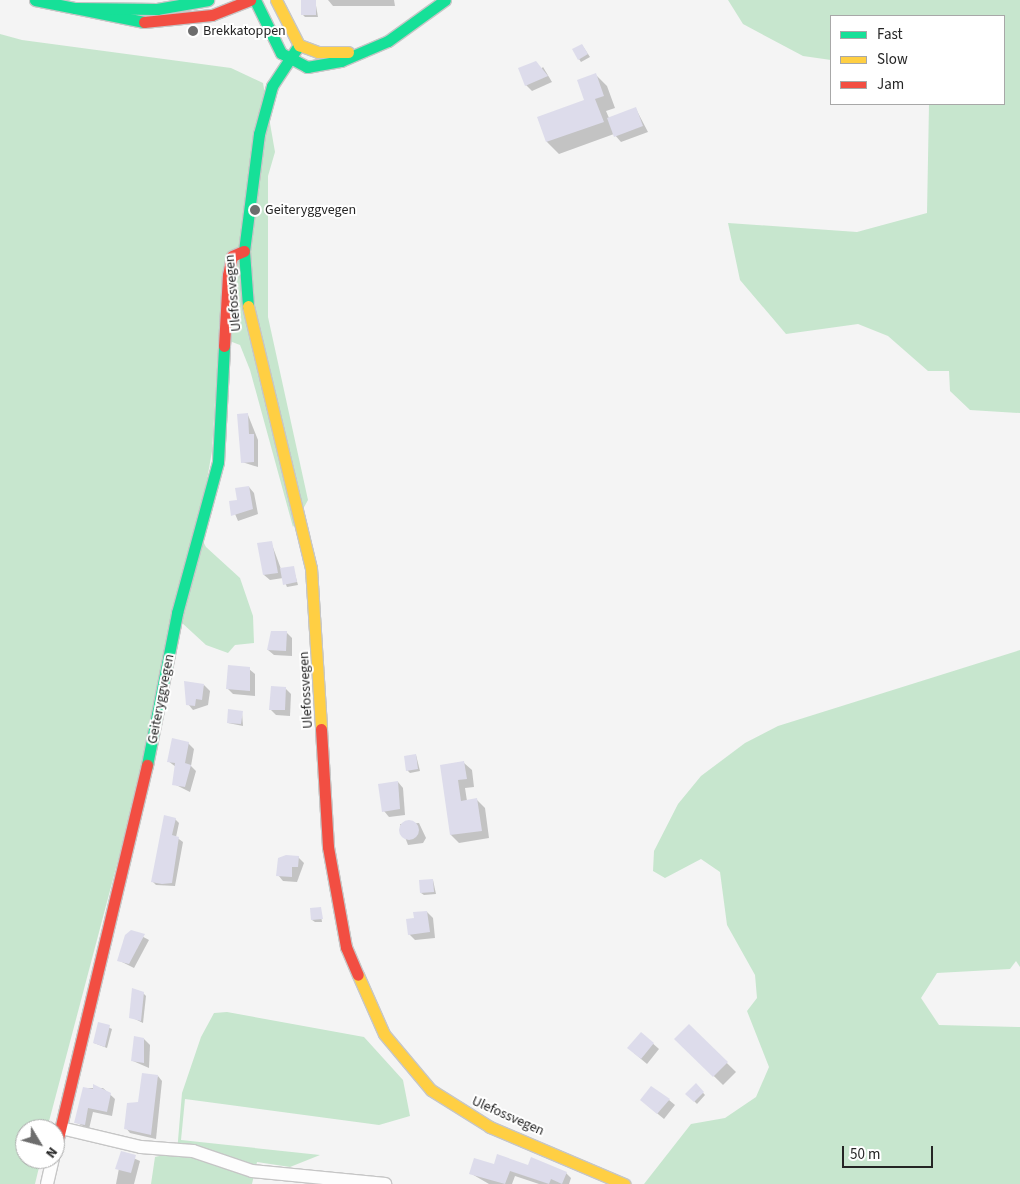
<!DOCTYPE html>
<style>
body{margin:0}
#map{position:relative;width:1020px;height:1184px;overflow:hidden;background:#f4f4f4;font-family:"Source Sans 3",sans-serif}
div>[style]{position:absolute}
.green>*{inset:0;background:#c7e6ce}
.shadow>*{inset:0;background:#0003}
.building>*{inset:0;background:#dddceb}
.round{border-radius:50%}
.roads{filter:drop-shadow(1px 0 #c6c6c6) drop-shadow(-1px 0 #c6c6c6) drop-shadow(0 1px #c6c6c6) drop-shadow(0 -1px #c6c6c6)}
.street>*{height:12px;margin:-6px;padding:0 6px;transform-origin:6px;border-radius:6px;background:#fdfdfd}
.fast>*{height:11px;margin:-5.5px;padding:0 5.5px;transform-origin:5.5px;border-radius:5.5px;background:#16e098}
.slow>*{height:11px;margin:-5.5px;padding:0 5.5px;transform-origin:5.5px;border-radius:5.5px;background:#ffcf43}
.jam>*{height:11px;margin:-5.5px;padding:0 5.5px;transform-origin:5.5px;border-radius:5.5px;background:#f24e42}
.dots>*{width:14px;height:14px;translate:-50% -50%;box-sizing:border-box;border:2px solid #fff;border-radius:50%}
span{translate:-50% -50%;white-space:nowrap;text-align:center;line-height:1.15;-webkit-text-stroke:4px #fff;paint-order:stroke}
.poi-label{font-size:14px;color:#252525}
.left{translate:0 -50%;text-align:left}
.street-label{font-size:14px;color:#252525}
.legend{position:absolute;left:830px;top:15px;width:175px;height:90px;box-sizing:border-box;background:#fff;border:1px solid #a8a8a8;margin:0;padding:6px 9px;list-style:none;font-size:15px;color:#252525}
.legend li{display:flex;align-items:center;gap:10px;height:25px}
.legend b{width:25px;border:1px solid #a8a8a8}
.north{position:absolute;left:15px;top:1119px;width:50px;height:50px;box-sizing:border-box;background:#fff;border:1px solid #a8a8a8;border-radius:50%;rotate:127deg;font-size:14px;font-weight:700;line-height:20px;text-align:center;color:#252525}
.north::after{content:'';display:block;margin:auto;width:18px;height:22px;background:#6d6d6d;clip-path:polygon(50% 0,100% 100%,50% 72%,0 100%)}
.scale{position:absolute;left:842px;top:1146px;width:91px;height:22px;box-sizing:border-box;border:2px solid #252525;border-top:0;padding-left:6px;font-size:15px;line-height:18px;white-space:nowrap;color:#252525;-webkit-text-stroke:4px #fff;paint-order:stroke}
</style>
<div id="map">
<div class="green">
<div style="clip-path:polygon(728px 0,1020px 0,1020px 413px,970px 410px,950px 391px,949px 371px,928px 371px,888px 336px,858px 324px,786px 334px,740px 280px,728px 223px,857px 232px,927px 213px,929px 104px,1004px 104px,1004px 16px,831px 16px,831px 60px,803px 56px,743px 24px)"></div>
<div style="clip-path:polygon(0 34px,22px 40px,231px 68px,263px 83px,275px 152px,268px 176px,268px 317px,308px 500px,293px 527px,250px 370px,240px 345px,219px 337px,212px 451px,198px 532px,206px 547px,240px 578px,253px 616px,254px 643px,235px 645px,228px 653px,206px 645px,181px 622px,47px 1129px,25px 1129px,25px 1159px,41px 1159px,35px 1184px,0 1184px)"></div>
<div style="clip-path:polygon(1020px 650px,1020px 967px,1016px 961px,1010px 969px,937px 973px,921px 998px,939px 1025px,1020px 1027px,1020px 1184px,644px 1184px,691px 1124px,725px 1118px,756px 1097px,769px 1067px,747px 1011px,757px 998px,755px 975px,727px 925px,720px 872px,701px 859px,665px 878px,653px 871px,654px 851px,678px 804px,701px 776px,745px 743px,778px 726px)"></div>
<div style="clip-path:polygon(227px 1012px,364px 1037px,403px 1080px,410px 1116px,379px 1125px,185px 1099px,181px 1140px,320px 1155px,290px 1167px,257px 1162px,252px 1184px,151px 1184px,155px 1157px,177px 1152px,182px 1093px,201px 1037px,214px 1013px)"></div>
</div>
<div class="shadow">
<div style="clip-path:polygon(315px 0,318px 17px,305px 17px,302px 14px)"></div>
<div style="clip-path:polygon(394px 0,395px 6px,333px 6px,328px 0)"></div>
<div style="clip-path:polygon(582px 45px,590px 57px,581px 62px,579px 59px)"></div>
<div style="clip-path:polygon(543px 67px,552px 82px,532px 91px,526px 85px)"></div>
<div style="clip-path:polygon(595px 74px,607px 86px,615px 108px,606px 111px,609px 118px,636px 109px,648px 132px,621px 142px,614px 134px,559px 154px,547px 142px,538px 118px,586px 101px)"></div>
<div style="clip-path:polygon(248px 415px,258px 440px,258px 467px,242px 462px)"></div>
<div style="clip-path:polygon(249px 487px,254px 493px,258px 514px,238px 521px,230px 502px,238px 501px)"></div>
<div style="clip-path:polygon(271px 542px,281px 569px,293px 567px,298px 585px,287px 587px,283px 578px,270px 580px,264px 575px)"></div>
<div style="clip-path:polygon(286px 632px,292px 638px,292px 656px,274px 655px,268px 650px)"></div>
<div style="clip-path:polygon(249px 669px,255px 674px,255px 696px,233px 694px,227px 688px)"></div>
<div style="clip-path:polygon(204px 685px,210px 691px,208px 705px,193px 710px,188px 704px)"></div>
<div style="clip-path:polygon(285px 688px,291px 694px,290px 716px,276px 715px,270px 709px)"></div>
<div style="clip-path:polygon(242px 712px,243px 726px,228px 723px)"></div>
<div style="clip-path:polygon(188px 743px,194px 749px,191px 766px,196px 771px,190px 792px,174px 784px,176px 767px,168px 761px)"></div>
<div style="clip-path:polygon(416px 755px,420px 771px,410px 773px,407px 770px)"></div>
<div style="clip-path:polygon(464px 763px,472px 770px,474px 787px,465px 788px,467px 801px,477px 800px,485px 808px,489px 838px,459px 843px,451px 835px,441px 766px)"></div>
<div style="clip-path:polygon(398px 782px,403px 788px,405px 815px,389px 817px,384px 811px)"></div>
<div style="clip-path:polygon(175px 819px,179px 823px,176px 837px,183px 842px,175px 886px,156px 885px,152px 881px)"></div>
<div style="clip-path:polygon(419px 823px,426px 838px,423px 843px,408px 845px,400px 824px)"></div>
<div style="clip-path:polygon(298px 857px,304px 863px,297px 882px,283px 881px,278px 875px)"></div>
<div style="clip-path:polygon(433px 880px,436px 894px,424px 895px,421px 893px)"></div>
<div style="clip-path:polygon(320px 909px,322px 922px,315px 922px,312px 920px)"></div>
<div style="clip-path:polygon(427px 912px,433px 918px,435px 938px,415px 940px,409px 934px,415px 919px)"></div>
<div style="clip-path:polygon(132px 931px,149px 940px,134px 968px,118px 960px)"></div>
<div style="clip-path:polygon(143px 993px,146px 996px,143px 1023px,131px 1017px)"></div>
<div style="clip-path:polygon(99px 1023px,112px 1029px,107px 1048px,94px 1043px)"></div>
<div style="clip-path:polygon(689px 1026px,736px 1072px,723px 1085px,676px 1039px)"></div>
<div style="clip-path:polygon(641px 1033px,659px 1049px,647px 1064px,634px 1053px)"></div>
<div style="clip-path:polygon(144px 1039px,150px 1045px,149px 1068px,133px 1061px)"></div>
<div style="clip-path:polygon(158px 1076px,162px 1081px,156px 1139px,130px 1133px,126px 1128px)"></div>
<div style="clip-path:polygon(696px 1085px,705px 1095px,697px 1104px,687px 1094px)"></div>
<div style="clip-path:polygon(84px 1088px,103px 1088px,115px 1099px,112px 1116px,93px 1112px,89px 1129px,75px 1122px)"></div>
<div style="clip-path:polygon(669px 1100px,675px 1105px,664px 1119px,647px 1105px)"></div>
<div style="clip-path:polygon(122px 1153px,140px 1161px,134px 1184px,116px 1184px)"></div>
<div style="clip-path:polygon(494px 1166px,529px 1166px,566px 1173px,571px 1178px,569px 1184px,539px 1184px,515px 1176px,512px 1184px,489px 1184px,470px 1173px)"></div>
</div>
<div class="building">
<div style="clip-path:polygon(301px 0,316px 0,316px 15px,301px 15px)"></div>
<div style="clip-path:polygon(582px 44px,588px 54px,578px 60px,572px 49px)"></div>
<div style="clip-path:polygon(536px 61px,548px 76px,525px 86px,518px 68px)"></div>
<div style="clip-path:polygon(596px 73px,604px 96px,595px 99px,604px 122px,546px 142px,537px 117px,584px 100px,577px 80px)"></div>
<div style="clip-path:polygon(636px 107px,643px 126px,614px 137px,607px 118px)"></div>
<div style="clip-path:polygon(248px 413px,249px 434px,254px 434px,254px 462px,241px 463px,237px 414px)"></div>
<div style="clip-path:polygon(249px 486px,253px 509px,231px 516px,229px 501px,237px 500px,235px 488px)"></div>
<div style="clip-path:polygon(272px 541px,278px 573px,263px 575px,257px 543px)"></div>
<div style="clip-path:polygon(294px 566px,297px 582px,283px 585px,280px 568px)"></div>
<div style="clip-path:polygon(271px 631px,287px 631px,286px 651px,267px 650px)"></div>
<div style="clip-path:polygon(228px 665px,250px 667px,250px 691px,226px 689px)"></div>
<div style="clip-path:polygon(184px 681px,204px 684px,202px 700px,196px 699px,195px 706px,186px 705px)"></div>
<div style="clip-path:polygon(271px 686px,286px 687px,285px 710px,269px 710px)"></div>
<div style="clip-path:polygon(228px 709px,243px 711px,241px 724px,227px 723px)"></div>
<div style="clip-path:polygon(172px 738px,189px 742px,185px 763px,191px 765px,185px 787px,172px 785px,175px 763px,167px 762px)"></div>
<div style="clip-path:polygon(416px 754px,418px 769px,406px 771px,404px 756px)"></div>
<div style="clip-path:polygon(464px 761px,467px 779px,458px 780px,461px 801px,477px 798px,482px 831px,450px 835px,440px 765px)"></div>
<div style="clip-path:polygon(398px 781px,400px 809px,382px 812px,378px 784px)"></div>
<div style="clip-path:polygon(164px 815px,176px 818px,172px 835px,179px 837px,172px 883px,162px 884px,151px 882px)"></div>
<div class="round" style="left:399px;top:820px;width:20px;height:20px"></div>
<div style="clip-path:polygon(286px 855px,299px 856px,298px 867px,292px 867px,292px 877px,276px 876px,278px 858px)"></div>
<div style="clip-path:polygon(433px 879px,434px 892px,420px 893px,419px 880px)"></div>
<div style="clip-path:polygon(321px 907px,323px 919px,311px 920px,310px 908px)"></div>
<div style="clip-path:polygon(427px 911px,430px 932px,408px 935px,406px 919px,414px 918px,413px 912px)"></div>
<div style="clip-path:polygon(131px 930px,145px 934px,129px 964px,117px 961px,125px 935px)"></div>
<div style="clip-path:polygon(132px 988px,144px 992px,141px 1021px,129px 1018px)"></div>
<div style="clip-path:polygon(98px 1022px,110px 1025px,105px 1047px,93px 1043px)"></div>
<div style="clip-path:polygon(689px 1024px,728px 1062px,713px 1077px,674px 1039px)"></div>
<div style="clip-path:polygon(641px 1032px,654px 1043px,641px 1059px,627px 1048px)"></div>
<div style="clip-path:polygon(134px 1036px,144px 1038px,144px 1063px,131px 1061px)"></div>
<div style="clip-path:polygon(142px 1073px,158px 1075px,151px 1135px,124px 1129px,127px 1103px,138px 1102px)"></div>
<div style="clip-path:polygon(696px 1083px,704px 1092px,694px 1102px,685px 1094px)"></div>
<div style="clip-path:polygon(93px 1084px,111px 1093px,107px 1112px,88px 1108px,85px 1125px,74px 1123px,83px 1087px,93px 1089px)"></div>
<div style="clip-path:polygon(651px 1086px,670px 1099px,657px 1114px,640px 1100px)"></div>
<div style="clip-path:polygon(121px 1151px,136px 1155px,131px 1173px,115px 1169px)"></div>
<div style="clip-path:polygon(497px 1154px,528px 1165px,531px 1157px,567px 1172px,562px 1184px,551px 1179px,549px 1184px,510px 1171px,505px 1184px,469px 1174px,474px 1158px,494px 1164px)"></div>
</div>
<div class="roads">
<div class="street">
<div style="left:61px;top:1128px;width:82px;rotate:13.4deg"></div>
<div style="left:141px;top:1147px;width:52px;rotate:4.4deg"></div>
<div style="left:193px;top:1151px;width:62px;rotate:18.7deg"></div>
<div style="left:252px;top:1171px;width:134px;rotate:5.6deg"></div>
<div style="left:47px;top:1184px;width:26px;rotate:-77deg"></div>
</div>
<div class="fast">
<div style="left:35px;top:0;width:41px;rotate:11.3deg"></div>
<div style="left:255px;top:0;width:59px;rotate:63.9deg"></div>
<div style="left:281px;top:53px;width:30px;rotate:28deg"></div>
<div style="left:307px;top:67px;width:35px;rotate:-10deg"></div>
<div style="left:341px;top:61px;width:51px;rotate:-23.1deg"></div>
<div style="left:388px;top:41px;width:70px;rotate:-35.7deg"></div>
<div style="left:144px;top:22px;width:70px;rotate:-168.5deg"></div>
<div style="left:75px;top:8px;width:82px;rotate:0.7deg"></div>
<div style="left:157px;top:9px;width:52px;rotate:-10deg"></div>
<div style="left:248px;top:306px;width:55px;rotate:-94.2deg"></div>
<div style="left:244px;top:251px;width:118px;rotate:-82.7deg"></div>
<div style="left:259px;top:134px;width:50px;rotate:-74.8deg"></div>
<div style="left:272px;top:86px;width:49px;rotate:-56.6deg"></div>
<div style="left:147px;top:765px;width:155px;rotate:-78.8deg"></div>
<div style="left:177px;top:613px;width:156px;rotate:-74.8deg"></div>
<div style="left:218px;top:462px;width:116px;rotate:-87deg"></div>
</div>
<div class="slow">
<div style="left:276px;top:0;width:51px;rotate:62.9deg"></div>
<div style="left:299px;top:45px;width:20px;rotate:20deg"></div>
<div style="left:318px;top:52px;width:30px"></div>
<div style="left:248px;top:306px;width:269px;rotate:76.5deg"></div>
<div style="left:311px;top:568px;width:161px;rotate:86.4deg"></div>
<div style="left:358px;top:975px;width:64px;rotate:66.2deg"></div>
<div style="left:384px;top:1034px;width:73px;rotate:50deg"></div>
<div style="left:431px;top:1090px;width:70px;rotate:32.1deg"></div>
<div style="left:490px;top:1127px;width:146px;rotate:23deg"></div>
</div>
<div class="jam">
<div style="left:144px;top:22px;width:68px;rotate:-5.9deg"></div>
<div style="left:212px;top:15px;width:41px;rotate:-21.5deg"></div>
<div style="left:224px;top:346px;width:71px;rotate:-86.8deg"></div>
<div style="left:228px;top:275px;width:19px;rotate:-78deg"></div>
<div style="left:232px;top:256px;width:13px;rotate:-23deg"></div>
<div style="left:321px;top:729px;width:118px;rotate:86.6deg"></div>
<div style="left:328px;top:847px;width:102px;rotate:79.8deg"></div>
<div style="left:346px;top:947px;width:30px;rotate:67deg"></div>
<div style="left:55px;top:1151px;width:397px;rotate:-76.6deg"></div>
</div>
</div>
<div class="dots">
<div style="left:193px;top:31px;background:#6d6d6d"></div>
<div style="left:255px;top:210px;background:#6d6d6d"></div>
</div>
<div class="poi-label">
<span class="left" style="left:203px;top:31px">Brekkatoppen</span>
<span class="left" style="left:265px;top:210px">Geiteryggvegen</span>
</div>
<div class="street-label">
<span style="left:233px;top:293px;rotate:-95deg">Ulefossvegen</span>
<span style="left:306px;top:690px;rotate:-93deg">Ulefossvegen</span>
<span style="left:161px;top:699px;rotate:-79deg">Geiteryggvegen</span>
<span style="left:508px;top:1116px;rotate:24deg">Ulefossvegen</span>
</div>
<ul class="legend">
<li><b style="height:6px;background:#16e098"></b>Fast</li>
<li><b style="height:6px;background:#ffcf43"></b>Slow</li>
<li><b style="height:6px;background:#f24e42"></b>Jam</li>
</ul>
<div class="north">N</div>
<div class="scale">50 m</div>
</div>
